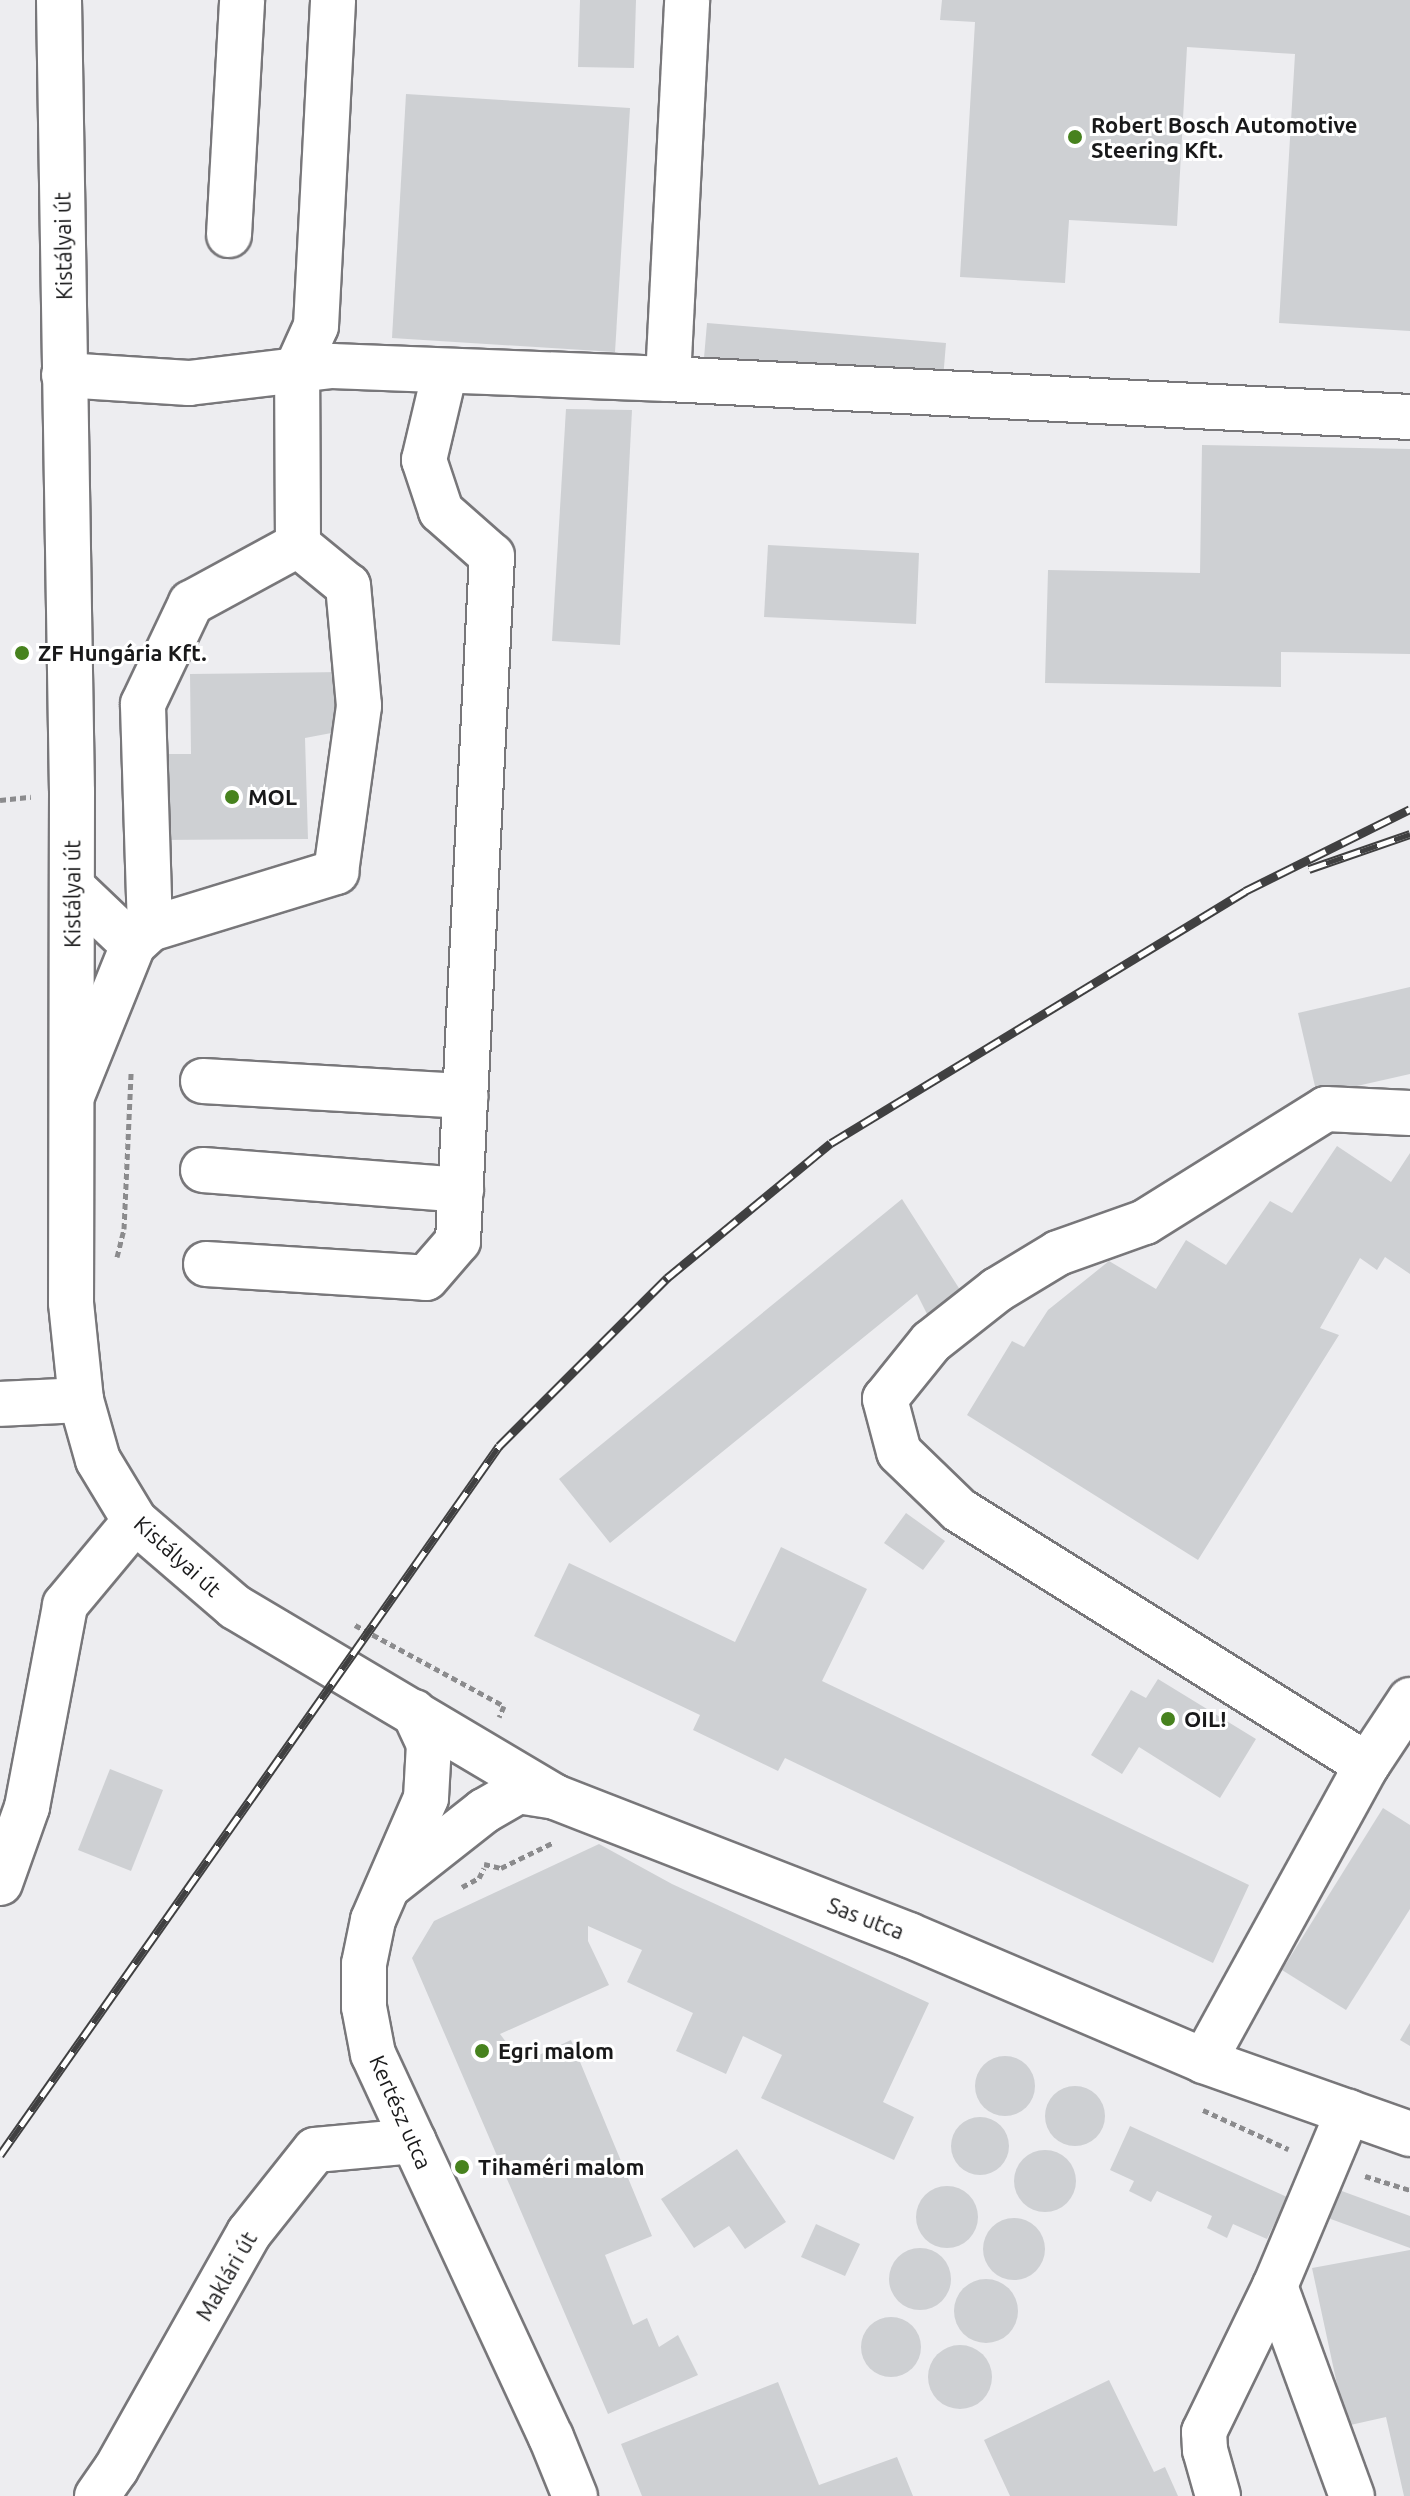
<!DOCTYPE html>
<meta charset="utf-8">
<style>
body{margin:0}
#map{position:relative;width:1410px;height:2496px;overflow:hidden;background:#ededf0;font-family:Ubuntu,sans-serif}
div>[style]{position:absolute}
.building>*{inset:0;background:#ced0d3}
.round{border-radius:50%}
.path>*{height:5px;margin-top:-2.5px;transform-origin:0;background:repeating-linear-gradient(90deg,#8b8b8d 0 6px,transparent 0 10px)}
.roads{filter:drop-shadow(2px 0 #78777a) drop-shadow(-2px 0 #78777a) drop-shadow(0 2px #78777a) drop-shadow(0 -2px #78777a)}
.minor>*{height:44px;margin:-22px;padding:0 22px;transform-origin:22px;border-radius:22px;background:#fff}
.major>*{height:44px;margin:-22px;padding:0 22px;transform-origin:22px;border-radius:22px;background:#fff}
.rail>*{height:9px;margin-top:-4.5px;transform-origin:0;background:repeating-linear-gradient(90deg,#fff 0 18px,#404041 0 36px);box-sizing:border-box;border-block:2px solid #404041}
.dots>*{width:22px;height:22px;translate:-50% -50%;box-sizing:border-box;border:4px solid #fff;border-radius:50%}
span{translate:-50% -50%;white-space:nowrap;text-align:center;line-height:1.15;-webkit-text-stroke:6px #fff;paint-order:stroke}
.poi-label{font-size:22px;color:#19191a;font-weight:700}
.left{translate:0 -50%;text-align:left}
.street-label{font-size:22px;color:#19191a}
</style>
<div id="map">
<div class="building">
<div style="clip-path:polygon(580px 0,636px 0,634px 68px,578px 67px)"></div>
<div style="clip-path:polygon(942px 0,1410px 0,1410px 331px,1279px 323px,1295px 54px,1187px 47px,1177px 226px,1069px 220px,1065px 283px,960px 277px,975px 22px,940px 20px)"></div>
<div style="clip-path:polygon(406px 94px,630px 108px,615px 352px,392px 338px)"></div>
<div style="clip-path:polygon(707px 323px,946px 343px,943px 379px,704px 358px)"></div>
<div style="clip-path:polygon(566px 409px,632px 410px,620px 645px,552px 641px)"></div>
<div style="clip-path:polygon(1202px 445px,1410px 449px,1410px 654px,1281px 652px,1281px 687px,1045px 683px,1048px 570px,1200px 573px)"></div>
<div style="clip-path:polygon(768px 545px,919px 553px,916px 624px,764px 617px)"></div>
<div style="clip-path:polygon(341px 672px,342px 731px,305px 738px,308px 839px,158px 840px,157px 754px,191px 754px,190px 674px)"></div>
<div style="clip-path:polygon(1410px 987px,1410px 1074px,1317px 1095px,1298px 1013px)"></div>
<div style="clip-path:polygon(1337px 1146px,1391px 1182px,1410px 1153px,1410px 1274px,1385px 1257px,1377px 1270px,1360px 1258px,1320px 1328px,1339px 1335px,1198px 1560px,967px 1415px,1012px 1341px,1024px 1347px,1048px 1310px,1109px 1261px,1156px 1289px,1186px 1240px,1226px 1265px,1270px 1201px,1292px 1213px)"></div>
<div style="clip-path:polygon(902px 1199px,964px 1296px,929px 1318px,917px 1294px,610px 1543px,559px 1479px)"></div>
<div style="clip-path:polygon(906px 1513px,945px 1541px,923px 1570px,884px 1543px)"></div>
<div style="clip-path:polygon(781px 1547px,867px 1589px,822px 1681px,1249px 1885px,1213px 1963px,785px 1758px,778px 1771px,693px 1730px,700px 1715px,534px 1636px,569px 1563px,735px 1642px)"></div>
<div style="clip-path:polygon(1158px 1679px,1256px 1739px,1220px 1798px,1139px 1747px,1122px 1774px,1091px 1755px,1131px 1690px,1146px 1698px)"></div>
<div style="clip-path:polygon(110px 1769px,163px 1790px,131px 1871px,78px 1850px)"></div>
<div style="clip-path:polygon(1383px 1808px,1410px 1825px,1410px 1909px,1346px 2010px,1282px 1970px)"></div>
<div style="clip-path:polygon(599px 1844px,672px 1884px,929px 2003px,883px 2102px,914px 2117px,894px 2160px,761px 2098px,782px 2055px,743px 2036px,726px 2074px,676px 2051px,693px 2013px,627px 1982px,642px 1950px,588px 1926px,588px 1941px,609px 1985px,500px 2034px,522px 2063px,571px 2040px,652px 2236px,605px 2255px,633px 2325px,647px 2318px,659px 2347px,678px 2335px,698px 2375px,608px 2414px,412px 1958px,434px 1921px)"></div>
<div style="clip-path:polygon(1410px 2023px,1410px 2046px,1400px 2040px)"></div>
<div class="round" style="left:975px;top:2056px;width:60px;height:60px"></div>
<div class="round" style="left:1045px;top:2086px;width:60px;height:60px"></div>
<div class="round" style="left:951px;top:2117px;width:58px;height:58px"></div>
<div style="clip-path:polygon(1130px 2126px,1287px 2197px,1267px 2239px,1233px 2224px,1227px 2238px,1207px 2228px,1212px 2216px,1157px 2191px,1151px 2202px,1129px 2191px,1134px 2181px,1110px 2170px)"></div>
<div style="clip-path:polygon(737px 2149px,786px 2222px,745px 2249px,729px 2226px,694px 2248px,661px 2199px)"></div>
<div class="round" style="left:1014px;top:2150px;width:62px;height:62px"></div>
<div class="round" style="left:916px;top:2186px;width:62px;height:62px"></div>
<div style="clip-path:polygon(1339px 2190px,1410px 2216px,1410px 2248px,1328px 2218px)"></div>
<div class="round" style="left:983px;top:2218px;width:62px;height:62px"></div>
<div style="clip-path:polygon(816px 2224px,860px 2244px,845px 2276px,801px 2257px)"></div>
<div class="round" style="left:889px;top:2248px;width:62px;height:62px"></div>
<div style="clip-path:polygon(1410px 2250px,1410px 2496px,1404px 2496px,1386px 2417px,1346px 2426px,1312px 2268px)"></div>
<div class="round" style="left:954px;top:2279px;width:64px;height:64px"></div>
<div class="round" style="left:861px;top:2317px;width:60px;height:60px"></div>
<div class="round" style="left:928px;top:2345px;width:64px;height:64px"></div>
<div style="clip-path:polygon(1109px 2380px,1154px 2472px,1165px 2467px,1178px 2496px,1010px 2496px,984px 2440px)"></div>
<div style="clip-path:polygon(778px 2382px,819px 2485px,897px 2457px,913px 2496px,642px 2496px,621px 2444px)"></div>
</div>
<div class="path">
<div style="left:0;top:800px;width:31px;rotate:-6deg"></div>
<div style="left:117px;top:1257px;width:29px;rotate:-76deg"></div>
<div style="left:124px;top:1229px;width:157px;rotate:-87.4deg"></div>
<div style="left:355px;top:1625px;width:170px;rotate:28.5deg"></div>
<div style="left:504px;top:1706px;width:12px;rotate:114deg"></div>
<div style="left:484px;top:1864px;width:17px;rotate:13deg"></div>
<div style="left:501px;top:1868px;width:57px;rotate:-26.1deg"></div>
<div style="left:462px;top:1887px;width:19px;rotate:-28deg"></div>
<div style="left:479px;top:1878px;width:11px;rotate:-63deg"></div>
<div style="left:1203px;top:2110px;width:94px;rotate:24.6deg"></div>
<div style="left:1365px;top:2176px;width:47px;rotate:17.3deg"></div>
</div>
<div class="roads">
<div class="minor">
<div style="left:229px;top:235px;width:235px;rotate:-86.8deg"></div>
<div style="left:64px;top:375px;width:125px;rotate:3.7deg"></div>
<div style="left:189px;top:383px;width:144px;rotate:-6.8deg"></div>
<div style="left:332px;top:366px;width:336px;rotate:2.2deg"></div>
<div style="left:668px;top:379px;width:379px;rotate:-87.1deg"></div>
<div style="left:668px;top:379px;width:743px;rotate:2.93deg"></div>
<div style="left:72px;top:887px;width:84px;rotate:43.6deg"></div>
<div style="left:150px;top:929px;width:225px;rotate:-91.8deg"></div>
<div style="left:143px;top:704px;width:112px;rotate:-64.6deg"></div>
<div style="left:191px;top:603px;width:122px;rotate:-28.5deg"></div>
<div style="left:298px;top:545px;width:177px;rotate:-90.3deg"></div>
<div style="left:297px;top:368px;width:46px;rotate:-65.7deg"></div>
<div style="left:316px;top:326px;width:326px;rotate:-87deg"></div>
<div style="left:203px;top:1081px;width:263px;rotate:3.3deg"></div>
<div style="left:72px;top:1096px;width:163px;rotate:-68deg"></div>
<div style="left:133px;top:945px;width:23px;rotate:-43deg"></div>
<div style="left:150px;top:929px;width:195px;rotate:-17deg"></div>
<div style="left:336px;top:872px;width:168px;rotate:-82.1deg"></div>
<div style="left:359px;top:706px;width:121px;rotate:-95.2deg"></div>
<div style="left:348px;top:586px;width:65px;rotate:-140.6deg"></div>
<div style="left:203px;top:1170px;width:259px;rotate:4.4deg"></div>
<div style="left:206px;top:1264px;width:220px;rotate:3.6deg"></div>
<div style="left:426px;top:1278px;width:49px;rotate:-49.1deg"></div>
<div style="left:458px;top:1241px;width:686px;rotate:-87.16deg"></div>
<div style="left:492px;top:556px;width:68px;rotate:-138.6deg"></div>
<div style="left:441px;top:511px;width:54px;rotate:-108.4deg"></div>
<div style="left:424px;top:460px;width:91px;rotate:-76.7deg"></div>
<div style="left:0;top:1404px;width:81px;rotate:-2.8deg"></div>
<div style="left:1367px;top:1765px;width:481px;rotate:-148deg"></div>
<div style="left:959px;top:1510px;width:83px;rotate:-136deg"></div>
<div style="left:899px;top:1452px;width:55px;rotate:-104.8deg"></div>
<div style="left:885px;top:1399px;width:73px;rotate:-51.1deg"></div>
<div style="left:931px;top:1342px;width:84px;rotate:-38.2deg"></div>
<div style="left:997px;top:1290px;width:71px;rotate:-31.2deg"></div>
<div style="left:1058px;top:1253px;width:92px;rotate:-19.6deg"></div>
<div style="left:1145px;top:1222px;width:213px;rotate:-32deg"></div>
<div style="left:1326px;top:1109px;width:84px;rotate:2.7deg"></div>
<div style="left:0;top:1883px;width:81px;rotate:-70.4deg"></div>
<div style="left:27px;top:1807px;width:206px;rotate:-79.3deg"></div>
<div style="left:65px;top:1605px;width:109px;rotate:-50.2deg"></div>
<div style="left:1204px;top:2061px;width:338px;rotate:-61.2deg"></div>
<div style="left:1367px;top:1765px;width:78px;rotate:-56.5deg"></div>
<div style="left:1275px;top:2286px;width:224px;rotate:69.9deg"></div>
<div style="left:97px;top:2496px;width:33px;rotate:-55deg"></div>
<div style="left:116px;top:2469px;width:271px;rotate:-60.6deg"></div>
<div style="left:249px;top:2233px;width:106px;rotate:-51.5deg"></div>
<div style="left:315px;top:2150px;width:99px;rotate:-5.2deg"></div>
<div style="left:1218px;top:2496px;width:48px;rotate:-105.8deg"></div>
<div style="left:1205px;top:2450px;width:18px;rotate:-93deg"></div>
<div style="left:1204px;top:2432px;width:162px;rotate:-64.1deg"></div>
<div style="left:1275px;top:2286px;width:189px;rotate:-67.2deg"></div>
</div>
<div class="major">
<div style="left:59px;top:0;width:792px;rotate:89.06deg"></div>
<div style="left:72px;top:792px;width:511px;rotate:90.11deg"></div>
<div style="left:71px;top:1303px;width:98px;rotate:84.1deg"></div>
<div style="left:81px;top:1400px;width:62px;rotate:74.2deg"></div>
<div style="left:98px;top:1460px;width:71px;rotate:58.8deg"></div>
<div style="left:135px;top:1521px;width:132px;rotate:40.7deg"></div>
<div style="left:235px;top:1607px;width:372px;rotate:30.7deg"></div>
<div style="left:555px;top:1797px;width:380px;rotate:21.3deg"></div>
<div style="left:909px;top:1935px;width:321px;rotate:23.1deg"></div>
<div style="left:1204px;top:2061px;width:219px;rotate:19.5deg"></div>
<div style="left:414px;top:1712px;width:35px;rotate:65deg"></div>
<div style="left:429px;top:1744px;width:54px;rotate:93.2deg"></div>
<div style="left:426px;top:1798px;width:133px;rotate:113.5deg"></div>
<div style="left:373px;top:1920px;width:45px;rotate:101.6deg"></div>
<div style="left:364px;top:1964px;width:43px;rotate:90deg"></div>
<div style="left:364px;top:2007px;width:48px;rotate:79.2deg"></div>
<div style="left:373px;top:2054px;width:422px;rotate:65.1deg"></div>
<div style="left:551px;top:2437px;width:64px;rotate:67.9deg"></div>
<div style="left:390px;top:1885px;width:120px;rotate:-38.2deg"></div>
<div style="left:484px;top:1811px;width:39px;rotate:-30deg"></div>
<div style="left:518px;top:1791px;width:37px;rotate:9deg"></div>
</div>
</div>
<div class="rail">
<div style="left:1309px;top:869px;width:107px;rotate:-19.1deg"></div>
<div style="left:0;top:2155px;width:867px;rotate:-54.86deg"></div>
<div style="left:499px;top:1446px;width:238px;rotate:-45deg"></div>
<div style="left:667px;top:1278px;width:212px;rotate:-39.5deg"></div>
<div style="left:831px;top:1143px;width:485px;rotate:-31.3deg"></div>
<div style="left:1245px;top:891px;width:184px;rotate:-26.4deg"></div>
</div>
<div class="dots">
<div style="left:1075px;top:137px;background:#47821e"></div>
<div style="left:22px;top:653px;background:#47821e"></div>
<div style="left:232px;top:797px;background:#47821e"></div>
<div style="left:1168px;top:1719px;background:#47821e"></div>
<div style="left:482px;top:2051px;background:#47821e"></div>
<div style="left:462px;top:2167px;background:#47821e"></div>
</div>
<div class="poi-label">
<span class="left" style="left:1091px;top:137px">Robert Bosch Automotive<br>Steering Kft.</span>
<span class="left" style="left:38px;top:653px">ZF Hungária Kft.</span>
<span class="left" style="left:248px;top:797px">MOL</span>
<span class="left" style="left:1184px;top:1719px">OIL!</span>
<span class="left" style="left:498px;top:2051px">Egri malom</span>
<span class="left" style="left:478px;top:2167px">Tihaméri malom</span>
</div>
<div class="street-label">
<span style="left:63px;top:246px;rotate:-91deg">Kistályai út</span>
<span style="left:72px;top:894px;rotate:-90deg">Kistályai út</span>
<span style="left:178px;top:1556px;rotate:42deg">Kistályai út</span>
<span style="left:866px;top:1918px;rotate:21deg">Sas utca</span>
<span style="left:401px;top:2112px;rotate:66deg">Kertész utca</span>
<span style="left:226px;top:2276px;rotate:-60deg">Maklári út</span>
</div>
</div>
